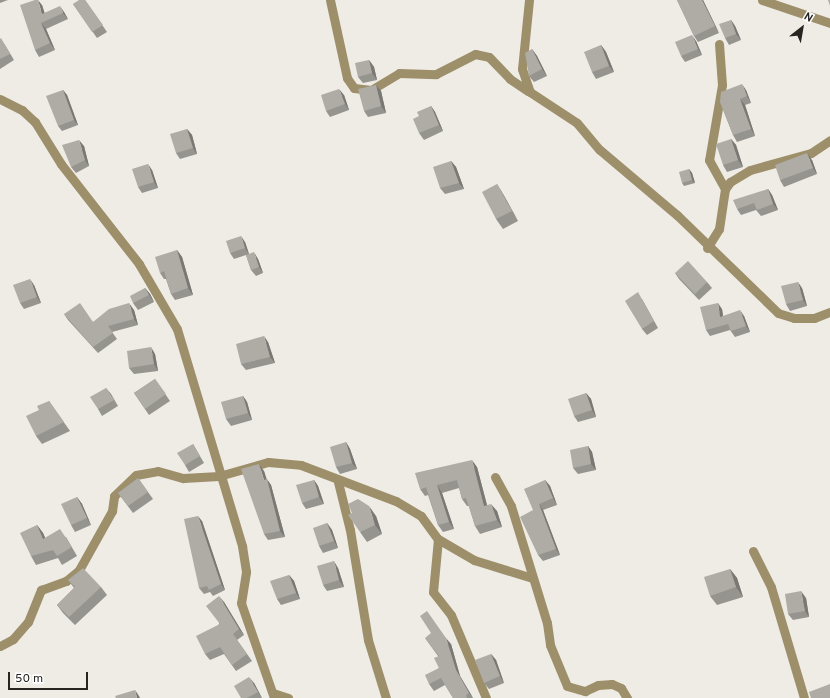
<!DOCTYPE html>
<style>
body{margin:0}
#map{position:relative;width:830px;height:698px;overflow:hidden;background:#efebe5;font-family:Overpass,sans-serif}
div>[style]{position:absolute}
.street>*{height:9px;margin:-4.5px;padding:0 4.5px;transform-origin:4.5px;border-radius:4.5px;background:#9c8f6a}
.wall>*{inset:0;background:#96948f}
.shaded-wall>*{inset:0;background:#7a7874}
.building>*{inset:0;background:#afaca6}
span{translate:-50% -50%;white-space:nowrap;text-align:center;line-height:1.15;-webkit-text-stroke:3px #fff;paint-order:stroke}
.north{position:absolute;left:782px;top:8px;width:40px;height:40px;-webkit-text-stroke:3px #fff;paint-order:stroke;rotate:31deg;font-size:11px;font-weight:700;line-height:16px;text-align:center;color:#262522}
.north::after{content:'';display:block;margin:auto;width:14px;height:18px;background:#262522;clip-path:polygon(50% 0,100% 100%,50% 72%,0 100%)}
.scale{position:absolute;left:8px;top:672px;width:80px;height:18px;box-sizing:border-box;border:2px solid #262522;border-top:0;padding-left:5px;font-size:12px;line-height:14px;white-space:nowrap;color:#262522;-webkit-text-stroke:3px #fff;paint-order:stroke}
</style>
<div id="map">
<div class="street">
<div style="left:330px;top:0;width:80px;rotate:77.7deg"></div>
<div style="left:347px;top:78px;width:12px;rotate:55deg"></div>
<div style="left:354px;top:88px;width:17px;rotate:7deg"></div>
<div style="left:371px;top:90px;width:33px;rotate:-31deg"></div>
<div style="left:399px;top:73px;width:37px;rotate:2deg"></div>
<div style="left:436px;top:74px;width:44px;rotate:-27.1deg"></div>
<div style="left:475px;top:54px;width:14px;rotate:12deg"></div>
<div style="left:489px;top:57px;width:30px;rotate:46deg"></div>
<div style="left:510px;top:79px;width:22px;rotate:34deg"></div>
<div style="left:529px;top:0;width:69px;rotate:95.8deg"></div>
<div style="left:522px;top:69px;width:24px;rotate:71deg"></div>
<div style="left:530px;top:92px;width:56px;rotate:33.4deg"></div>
<div style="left:577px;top:123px;width:35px;rotate:50deg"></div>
<div style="left:600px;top:150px;width:101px;rotate:40.2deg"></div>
<div style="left:677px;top:215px;width:141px;rotate:44.1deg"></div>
<div style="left:778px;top:313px;width:17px;rotate:17deg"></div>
<div style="left:794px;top:318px;width:20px"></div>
<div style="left:814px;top:318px;width:17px;rotate:-21deg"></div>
<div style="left:762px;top:0;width:72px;rotate:18.7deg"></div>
<div style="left:719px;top:44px;width:41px;rotate:85.8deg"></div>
<div style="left:722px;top:85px;width:76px;rotate:99.8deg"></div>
<div style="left:709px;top:160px;width:33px;rotate:61deg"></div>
<div style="left:0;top:99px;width:25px;rotate:27deg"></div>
<div style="left:22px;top:110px;width:18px;rotate:43deg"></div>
<div style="left:35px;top:122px;width:49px;rotate:58.2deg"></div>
<div style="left:61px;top:164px;width:127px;rotate:52deg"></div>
<div style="left:139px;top:264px;width:75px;rotate:59.7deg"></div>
<div style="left:177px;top:329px;width:227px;rotate:73.3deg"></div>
<div style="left:242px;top:546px;width:26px;rotate:81deg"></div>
<div style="left:246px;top:572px;width:31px;rotate:99deg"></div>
<div style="left:241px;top:603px;width:101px;rotate:70.8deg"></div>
<div style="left:707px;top:248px;width:22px;rotate:-58deg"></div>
<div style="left:719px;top:229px;width:40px;rotate:-81.5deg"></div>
<div style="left:725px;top:189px;width:9px;rotate:-54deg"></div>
<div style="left:730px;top:182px;width:23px;rotate:-31deg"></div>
<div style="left:750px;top:170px;width:63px;rotate:-15.6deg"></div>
<div style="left:811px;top:153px;width:23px;rotate:-34deg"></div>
<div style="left:495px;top:477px;width:33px;rotate:61deg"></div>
<div style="left:511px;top:506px;width:122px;rotate:72.9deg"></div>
<div style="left:547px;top:623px;width:22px;rotate:82deg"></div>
<div style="left:550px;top:645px;width:44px;rotate:67.5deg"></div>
<div style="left:567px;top:686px;width:19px;rotate:16deg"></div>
<div style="left:585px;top:691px;width:14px;rotate:-25deg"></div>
<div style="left:598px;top:685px;width:14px;rotate:-4deg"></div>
<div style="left:612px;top:684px;width:10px;rotate:24deg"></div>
<div style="left:621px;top:688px;width:12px;rotate:59deg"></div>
<div style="left:338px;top:482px;width:49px;rotate:76deg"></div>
<div style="left:350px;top:530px;width:111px;rotate:80.7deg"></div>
<div style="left:368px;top:640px;width:61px;rotate:72.8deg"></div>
<div style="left:438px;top:539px;width:53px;rotate:95.4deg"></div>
<div style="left:433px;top:592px;width:29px;rotate:52deg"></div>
<div style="left:451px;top:615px;width:90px;rotate:67.1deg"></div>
<div style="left:753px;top:551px;width:40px;rotate:63.4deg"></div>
<div style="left:771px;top:587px;width:116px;rotate:73.4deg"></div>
<div style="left:0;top:646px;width:15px;rotate:-28deg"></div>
<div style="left:13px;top:639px;width:23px;rotate:-49deg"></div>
<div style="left:28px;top:622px;width:35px;rotate:-68deg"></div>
<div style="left:41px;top:590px;width:27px;rotate:-20deg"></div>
<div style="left:66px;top:581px;width:17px;rotate:-40deg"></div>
<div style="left:79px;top:570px;width:68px;rotate:-60.8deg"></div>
<div style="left:112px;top:511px;width:15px;rotate:-82deg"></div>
<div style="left:114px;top:496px;width:30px;rotate:-44deg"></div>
<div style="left:136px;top:475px;width:22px;rotate:-10deg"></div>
<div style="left:158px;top:471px;width:26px;rotate:16deg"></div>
<div style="left:183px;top:478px;width:36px;rotate:-3deg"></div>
<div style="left:219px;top:476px;width:51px;rotate:-15.9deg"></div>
<div style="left:268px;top:462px;width:33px;rotate:5deg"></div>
<div style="left:301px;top:465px;width:102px;rotate:20.8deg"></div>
<div style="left:396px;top:501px;width:29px;rotate:31deg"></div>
<div style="left:421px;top:516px;width:29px;rotate:54deg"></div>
<div style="left:438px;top:539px;width:42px;rotate:30.3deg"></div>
<div style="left:474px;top:560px;width:61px;rotate:17.2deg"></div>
<div style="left:273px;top:693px;width:16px;rotate:18deg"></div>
</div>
<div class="wall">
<div style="clip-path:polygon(0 0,8px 0,0 3px)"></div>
<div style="clip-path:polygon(85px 0,107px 32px,97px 38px,73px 4px)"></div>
<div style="clip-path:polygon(677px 0,703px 0,719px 33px,698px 42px,694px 36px)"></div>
<div style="clip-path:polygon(42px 5px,44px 13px,64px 12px,68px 19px,46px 29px,55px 50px,39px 57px,35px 50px)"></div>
<div style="clip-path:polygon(731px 20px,735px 26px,741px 40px,729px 45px,725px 38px)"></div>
<div style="clip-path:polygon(0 39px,5px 45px,14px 60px,0 69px)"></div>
<div style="clip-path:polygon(696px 41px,702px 55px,685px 62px,681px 56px)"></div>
<div style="clip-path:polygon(601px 45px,606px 52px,614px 72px,596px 79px,592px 72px)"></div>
<div style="clip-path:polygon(532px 49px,537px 56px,547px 76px,534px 82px,529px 76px)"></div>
<div style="clip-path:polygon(369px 60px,374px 67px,377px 80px,363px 83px,358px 77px)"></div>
<div style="clip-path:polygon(376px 85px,381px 91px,386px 113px,368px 117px,364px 111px)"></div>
<div style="clip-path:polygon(63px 90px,67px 95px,78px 125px,62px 131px,58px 126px)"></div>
<div style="clip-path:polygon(746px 90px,751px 103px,745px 105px,755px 136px,737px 142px,733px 135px,720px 102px)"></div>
<div style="clip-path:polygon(344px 95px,349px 110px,330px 117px,326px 111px)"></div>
<div style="clip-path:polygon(431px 106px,435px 112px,443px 131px,424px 140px,419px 133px,419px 116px)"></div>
<div style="clip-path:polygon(187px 129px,192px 135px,197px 154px,180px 159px,176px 153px)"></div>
<div style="clip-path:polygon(731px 139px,736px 145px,743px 167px,727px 172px,723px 165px)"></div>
<div style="clip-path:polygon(84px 146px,89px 166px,76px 173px,71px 167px)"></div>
<div style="clip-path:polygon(812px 160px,817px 174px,784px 187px,780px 180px)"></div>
<div style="clip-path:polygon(451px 161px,456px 167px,464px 189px,445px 194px,440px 188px)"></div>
<div style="clip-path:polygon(689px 169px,692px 173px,695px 183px,684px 186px,682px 183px)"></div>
<div style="clip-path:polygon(152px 170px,158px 188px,142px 193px,138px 187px)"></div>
<div style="clip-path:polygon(497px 184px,503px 194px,518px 221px,503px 229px,496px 219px)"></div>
<div style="clip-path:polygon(768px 189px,772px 195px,778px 210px,761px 216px,756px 210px,741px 215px,737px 209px)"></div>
<div style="clip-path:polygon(245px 242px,249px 254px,258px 259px,263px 273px,256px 276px,251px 270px,246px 255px,234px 259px,230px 253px)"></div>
<div style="clip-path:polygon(177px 250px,182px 257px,193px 295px,175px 300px,171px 294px,166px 279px,164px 279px,160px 273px)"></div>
<div style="clip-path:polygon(675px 273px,707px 282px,712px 288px,699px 300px,679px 279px)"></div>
<div style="clip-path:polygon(34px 285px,41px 303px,24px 309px,20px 303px)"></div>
<div style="clip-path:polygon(145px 288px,150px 294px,154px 302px,138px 310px,133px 303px)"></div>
<div style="clip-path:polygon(802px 288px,807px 306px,790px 311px,786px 304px)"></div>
<div style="clip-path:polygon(642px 299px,658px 328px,647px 335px,642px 329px)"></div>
<div style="clip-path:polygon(722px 309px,723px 316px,744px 316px,750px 332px,735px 337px,730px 330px,710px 336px,706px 330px)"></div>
<div style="clip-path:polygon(134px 310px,138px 325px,112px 332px,117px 339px,98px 353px,68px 320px,64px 314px,93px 322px)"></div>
<div style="clip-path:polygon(268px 342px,275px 363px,246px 370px,241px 364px)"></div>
<div style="clip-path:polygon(155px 354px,158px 371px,134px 374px,129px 368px)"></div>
<div style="clip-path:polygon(155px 379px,170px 401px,149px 415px,134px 393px)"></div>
<div style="clip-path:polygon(106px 388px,118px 406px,102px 416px,98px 409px)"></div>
<div style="clip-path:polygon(586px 393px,591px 399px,596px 417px,578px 422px,574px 416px)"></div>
<div style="clip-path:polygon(243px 396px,247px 402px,252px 420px,231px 426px,226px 419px)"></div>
<div style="clip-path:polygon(49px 401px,70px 431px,42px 444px,36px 436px,39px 410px)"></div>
<div style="clip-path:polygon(346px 442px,350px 449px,357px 469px,340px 474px,336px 467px)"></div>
<div style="clip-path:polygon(193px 444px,204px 463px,189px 472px,185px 465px)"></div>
<div style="clip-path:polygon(588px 446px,592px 452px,596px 470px,578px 474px,573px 468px)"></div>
<div style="clip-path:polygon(477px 467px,487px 505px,497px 511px,502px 527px,480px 534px,475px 526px,469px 506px,467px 506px,462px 499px,459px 488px,442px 493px,454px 529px,443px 532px,438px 525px,428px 495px,425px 496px,420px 489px)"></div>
<div style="clip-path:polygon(264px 471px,266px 479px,271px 485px,285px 537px,268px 540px,264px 534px)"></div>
<div style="clip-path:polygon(138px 478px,153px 499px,133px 513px,118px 493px)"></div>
<div style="clip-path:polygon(314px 480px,318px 486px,324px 504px,306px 509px,302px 503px)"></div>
<div style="clip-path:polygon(545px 480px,550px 486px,557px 505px,543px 510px,560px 555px,543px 561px,538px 555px,533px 510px)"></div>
<div style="clip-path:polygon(77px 497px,82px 504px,91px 525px,75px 532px,71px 525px)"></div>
<div style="clip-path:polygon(376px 516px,382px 534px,367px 542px,360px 532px)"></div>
<div style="clip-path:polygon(202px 521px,225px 590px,213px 596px,210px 592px,204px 594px,199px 588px)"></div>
<div style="clip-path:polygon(327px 523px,332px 530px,338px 548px,323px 553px,319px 546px)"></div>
<div style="clip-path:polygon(37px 525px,43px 533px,45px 538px,66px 537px,77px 556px,62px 565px,58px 558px,36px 565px,31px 556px)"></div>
<div style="clip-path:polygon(338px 568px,344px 587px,327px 591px,323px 585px)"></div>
<div style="clip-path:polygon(730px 569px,737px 578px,743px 597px,717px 605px,710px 596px)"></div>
<div style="clip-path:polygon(289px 575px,294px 581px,300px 599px,281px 605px,277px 599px)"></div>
<div style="clip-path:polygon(68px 580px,101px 587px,107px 595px,75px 625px,63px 613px,57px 605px,74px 588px)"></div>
<div style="clip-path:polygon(806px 598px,809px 617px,793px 620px,788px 614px)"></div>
<div style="clip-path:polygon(224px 602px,244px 635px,237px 640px,252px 661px,236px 671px,224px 654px,210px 660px,205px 654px,219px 624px)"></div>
<div style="clip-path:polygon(425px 638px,451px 644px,460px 676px,473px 698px,453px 698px,445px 685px,434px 691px,429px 684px,439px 668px,438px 656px)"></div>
<div style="clip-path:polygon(491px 654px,496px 660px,504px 683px,489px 689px,484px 683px)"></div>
<div style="clip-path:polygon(254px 683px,262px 698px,241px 698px)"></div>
</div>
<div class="shaded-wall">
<div style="clip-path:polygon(38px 0,42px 5px,47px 20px,42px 14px)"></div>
<div style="clip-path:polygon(702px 0,703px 0,719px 33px,715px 26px)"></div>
<div style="clip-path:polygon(60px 6px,64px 12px,68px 19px,63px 13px)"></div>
<div style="clip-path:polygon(731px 20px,735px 26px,741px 40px,736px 34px)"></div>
<div style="clip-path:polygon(41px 23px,46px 29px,55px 50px,50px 43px)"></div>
<div style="clip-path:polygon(692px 35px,696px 41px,702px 55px,698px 49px)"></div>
<div style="clip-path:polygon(601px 45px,606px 52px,614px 72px,609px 66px)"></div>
<div style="clip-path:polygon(532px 49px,537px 56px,547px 76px,542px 69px)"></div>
<div style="clip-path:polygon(369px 60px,374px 67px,377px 80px,372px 73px)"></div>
<div style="clip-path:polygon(742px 84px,746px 90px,751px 103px,747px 96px)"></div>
<div style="clip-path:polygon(376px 85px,381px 91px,386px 113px,381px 106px)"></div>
<div style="clip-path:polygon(339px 89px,344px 95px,349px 110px,345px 104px)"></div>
<div style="clip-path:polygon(63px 90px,67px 95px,78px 125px,74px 120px)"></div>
<div style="clip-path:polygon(740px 99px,745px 105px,755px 136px,751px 129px)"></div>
<div style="clip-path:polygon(431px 106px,435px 112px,443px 131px,439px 125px)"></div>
<div style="clip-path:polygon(187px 129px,192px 135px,197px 154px,193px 148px)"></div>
<div style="clip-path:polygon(731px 139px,736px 145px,743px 167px,738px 160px)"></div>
<div style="clip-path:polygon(79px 140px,84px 146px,89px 166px,85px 160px)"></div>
<div style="clip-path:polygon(807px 153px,812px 160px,817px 174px,813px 168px)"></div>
<div style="clip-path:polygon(451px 161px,456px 167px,464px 189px,459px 183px)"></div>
<div style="clip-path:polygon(148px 164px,152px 170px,158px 188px,154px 182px)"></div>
<div style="clip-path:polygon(689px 169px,692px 173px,695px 183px,692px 180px)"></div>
<div style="clip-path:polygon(497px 184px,503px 194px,518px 221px,512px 211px)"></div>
<div style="clip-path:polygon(768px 189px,772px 195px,778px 210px,773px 204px)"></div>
<div style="clip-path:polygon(241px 236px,245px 242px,249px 254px,245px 248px)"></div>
<div style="clip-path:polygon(177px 250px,182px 257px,193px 295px,188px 288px)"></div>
<div style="clip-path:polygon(254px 252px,258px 259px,263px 273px,259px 267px)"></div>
<div style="clip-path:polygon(30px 279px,34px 285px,41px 303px,37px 297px)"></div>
<div style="clip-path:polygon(798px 282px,802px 288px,807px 306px,803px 300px)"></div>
<div style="clip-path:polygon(145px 288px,150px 294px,154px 302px,149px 295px)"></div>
<div style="clip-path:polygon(129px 303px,134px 310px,138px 325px,134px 319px)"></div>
<div style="clip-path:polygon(718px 303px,722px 309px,724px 323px,720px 317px)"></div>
<div style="clip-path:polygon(740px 310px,744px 316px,750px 332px,746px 326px)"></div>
<div style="clip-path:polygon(264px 336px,268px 342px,275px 363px,270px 357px)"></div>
<div style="clip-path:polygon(151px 347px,155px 354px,158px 371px,154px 364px)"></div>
<div style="clip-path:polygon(106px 388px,111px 394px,118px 406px)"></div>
<div style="clip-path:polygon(586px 393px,591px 399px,596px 417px,592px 410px)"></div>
<div style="clip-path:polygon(243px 396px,247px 402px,252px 420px,248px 413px)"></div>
<div style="clip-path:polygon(346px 442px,350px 449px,357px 469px,352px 463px)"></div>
<div style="clip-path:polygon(588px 446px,592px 452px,596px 470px,591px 464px)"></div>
<div style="clip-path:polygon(472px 460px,477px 467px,489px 513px,484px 506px)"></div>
<div style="clip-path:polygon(259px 464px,264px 471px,269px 486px,264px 480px)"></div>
<div style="clip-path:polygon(267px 479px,271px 485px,285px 537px,280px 531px)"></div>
<div style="clip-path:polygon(314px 480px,318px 486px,324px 504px,319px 497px)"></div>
<div style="clip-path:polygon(545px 480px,550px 486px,557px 505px,553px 498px)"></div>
<div style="clip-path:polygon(437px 485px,442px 493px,454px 529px,449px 522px)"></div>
<div style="clip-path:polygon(77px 497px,82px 504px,91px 525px,87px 518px)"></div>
<div style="clip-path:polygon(491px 504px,497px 511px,502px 527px,497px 520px)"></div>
<div style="clip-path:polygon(539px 504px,543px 510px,560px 555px,556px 549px)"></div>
<div style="clip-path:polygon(369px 506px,376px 516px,382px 534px,375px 525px)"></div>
<div style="clip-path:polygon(198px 516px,202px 521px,225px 590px,221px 584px)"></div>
<div style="clip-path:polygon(327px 523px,332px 530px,338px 548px,334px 541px)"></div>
<div style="clip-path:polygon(37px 525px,43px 533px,49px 547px,43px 539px)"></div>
<div style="clip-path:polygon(334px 561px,338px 568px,344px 587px,339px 580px)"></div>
<div style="clip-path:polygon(730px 569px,737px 578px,743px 597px,736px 587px)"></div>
<div style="clip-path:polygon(289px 575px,294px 581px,300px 599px,296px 593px)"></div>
<div style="clip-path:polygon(801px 591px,806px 598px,809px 617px,805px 611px)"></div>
<div style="clip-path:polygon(219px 596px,224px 602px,244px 635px,239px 629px)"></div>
<div style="clip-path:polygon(446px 638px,451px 644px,460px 676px,473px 698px,469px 693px,456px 670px)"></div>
<div style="clip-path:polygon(491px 654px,496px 660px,504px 683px,500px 676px)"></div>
<div style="clip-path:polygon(249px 677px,254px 683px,262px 698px,258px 692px)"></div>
<div style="clip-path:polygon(135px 690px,139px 696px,140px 698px,137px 698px)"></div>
</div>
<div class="building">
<div style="clip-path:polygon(35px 0,38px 0,42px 14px,60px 6px,63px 13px,41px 23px,50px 43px,35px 50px,20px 5px)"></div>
<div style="clip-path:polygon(79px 0,85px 0,103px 25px,92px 32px,73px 4px)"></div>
<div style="clip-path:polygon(677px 0,702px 0,715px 26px,694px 36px)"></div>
<div style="clip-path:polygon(828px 0,830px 0,830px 6px)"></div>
<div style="clip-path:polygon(731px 20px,736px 34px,725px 38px,719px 24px)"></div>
<div style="clip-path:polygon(692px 35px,698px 49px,681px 56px,675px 42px)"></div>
<div style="clip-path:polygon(1px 38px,10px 54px,0 59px,0 39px)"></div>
<div style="clip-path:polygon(601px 45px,609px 66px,592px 72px,584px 52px)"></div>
<div style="clip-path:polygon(532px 49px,542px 69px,529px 76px,525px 53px)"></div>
<div style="clip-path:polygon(369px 60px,372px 73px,358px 77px,355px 63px)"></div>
<div style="clip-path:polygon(742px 84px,747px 96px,740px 99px,751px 129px,733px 135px,720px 102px,721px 92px)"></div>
<div style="clip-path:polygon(376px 85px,381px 106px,364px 111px,358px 89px)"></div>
<div style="clip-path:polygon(339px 89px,345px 104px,326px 111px,321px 95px)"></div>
<div style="clip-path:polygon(63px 90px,74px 120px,58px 126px,46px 96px)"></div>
<div style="clip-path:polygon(431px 106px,439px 125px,419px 133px,413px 119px,419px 116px,417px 112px)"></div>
<div style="clip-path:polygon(187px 129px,193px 148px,176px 153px,170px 134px)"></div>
<div style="clip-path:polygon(731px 139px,738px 160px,723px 165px,716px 144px)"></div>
<div style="clip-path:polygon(79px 140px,85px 160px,71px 167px,62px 145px)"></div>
<div style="clip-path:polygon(807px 153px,813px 168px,780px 180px,775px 165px)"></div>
<div style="clip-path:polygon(451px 161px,459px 183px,440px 188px,433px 167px)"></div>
<div style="clip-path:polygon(148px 164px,154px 182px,138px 187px,132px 169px)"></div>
<div style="clip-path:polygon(689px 169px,692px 180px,682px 183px,679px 172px)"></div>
<div style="clip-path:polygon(497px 184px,512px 211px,496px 219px,482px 192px)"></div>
<div style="clip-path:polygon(768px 189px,773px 204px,757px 210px,754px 203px,737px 209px,733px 200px)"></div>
<div style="clip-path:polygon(241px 236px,245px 248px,230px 253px,226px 241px)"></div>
<div style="clip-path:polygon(177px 250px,188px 288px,171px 294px,164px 271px,160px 273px,155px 257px)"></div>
<div style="clip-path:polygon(254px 252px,259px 267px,251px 270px,246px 255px)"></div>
<div style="clip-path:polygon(688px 261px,707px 282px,695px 294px,675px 273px)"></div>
<div style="clip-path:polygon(30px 279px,37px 297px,20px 303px,13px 285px)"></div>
<div style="clip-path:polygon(798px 282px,803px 300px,786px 304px,781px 286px)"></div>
<div style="clip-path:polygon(145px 288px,149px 295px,133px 303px,130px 296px)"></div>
<div style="clip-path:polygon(638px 292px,654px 321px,642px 329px,625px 301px)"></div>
<div style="clip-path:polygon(80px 303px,93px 322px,109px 309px,129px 303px,134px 319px,108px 326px,113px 333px,93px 347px,64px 314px)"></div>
<div style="clip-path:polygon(718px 303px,720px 317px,740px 310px,746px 326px,731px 331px,728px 324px,706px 330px,700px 307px)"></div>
<div style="clip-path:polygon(264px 336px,270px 357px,241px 364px,236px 344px)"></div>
<div style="clip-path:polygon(151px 347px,154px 364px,129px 368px,127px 351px)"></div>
<div style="clip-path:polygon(155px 379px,166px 394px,145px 409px,134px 393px)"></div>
<div style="clip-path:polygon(106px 388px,114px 400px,98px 409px,90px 397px)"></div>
<div style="clip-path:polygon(586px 393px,592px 410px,574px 416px,568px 399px)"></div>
<div style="clip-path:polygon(243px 396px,248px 413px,226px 419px,221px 402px)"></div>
<div style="clip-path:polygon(49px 401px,64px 422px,36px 436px,26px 416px,39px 410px,37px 406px)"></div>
<div style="clip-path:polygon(346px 442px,352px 463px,336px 467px,330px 447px)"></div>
<div style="clip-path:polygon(193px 444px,200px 456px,185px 465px,177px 453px)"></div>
<div style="clip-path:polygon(588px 446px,591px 464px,573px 468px,570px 450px)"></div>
<div style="clip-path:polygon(472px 460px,484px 506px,491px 504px,497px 520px,475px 526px,466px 498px,462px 499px,457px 480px,437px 485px,449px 522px,438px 525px,426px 487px,420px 489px,415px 473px)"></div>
<div style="clip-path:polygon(259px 464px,264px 480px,267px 479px,280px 531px,264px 534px,241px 469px)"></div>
<div style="clip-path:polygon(138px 478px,148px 492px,128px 506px,118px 493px)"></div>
<div style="clip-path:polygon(314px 480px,319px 497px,302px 503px,296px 485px)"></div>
<div style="clip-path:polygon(545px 480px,553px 498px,539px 504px,556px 549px,538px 555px,520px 517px,533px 510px,524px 489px)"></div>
<div style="clip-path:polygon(77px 497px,87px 518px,71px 525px,61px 504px)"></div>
<div style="clip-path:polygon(358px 499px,369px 506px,375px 525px,360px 532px,348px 515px,352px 513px,348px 504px)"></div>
<div style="clip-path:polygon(198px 516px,221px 584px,209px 590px,207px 586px,199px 588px,184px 519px)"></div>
<div style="clip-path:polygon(327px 523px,334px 541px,319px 546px,313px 528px)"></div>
<div style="clip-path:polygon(37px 525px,43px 539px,60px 529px,72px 547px,57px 556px,53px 550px,31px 556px,20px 533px)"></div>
<div style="clip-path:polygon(334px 561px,339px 580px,323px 585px,317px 566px)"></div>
<div style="clip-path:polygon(83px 568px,101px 587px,69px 617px,57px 605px,75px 587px,68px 580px)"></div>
<div style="clip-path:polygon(730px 569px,736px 587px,710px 596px,704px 577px)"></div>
<div style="clip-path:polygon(289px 575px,296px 593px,277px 599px,270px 581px)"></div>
<div style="clip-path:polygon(801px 591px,805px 611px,788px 614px,785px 594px)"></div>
<div style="clip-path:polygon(219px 596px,239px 629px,233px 634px,247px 654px,232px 665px,220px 647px,205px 654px,196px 636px,220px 624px,206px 606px)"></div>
<div style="clip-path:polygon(427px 611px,446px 638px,456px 670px,469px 693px,466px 695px,467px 698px,453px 698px,441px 678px,429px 684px,425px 675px,439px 668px,434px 658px,439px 656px,425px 638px,431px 633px,420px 616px)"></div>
<div style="clip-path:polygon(491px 654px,500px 676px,484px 683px,475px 660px)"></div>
<div style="clip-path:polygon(249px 677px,258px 692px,247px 698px,241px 698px,234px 686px)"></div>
<div style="clip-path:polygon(830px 684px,830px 698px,811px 698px,809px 692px)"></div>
<div style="clip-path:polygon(135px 690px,137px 698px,116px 698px,115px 696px)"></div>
</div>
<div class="north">N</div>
<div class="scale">50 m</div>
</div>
